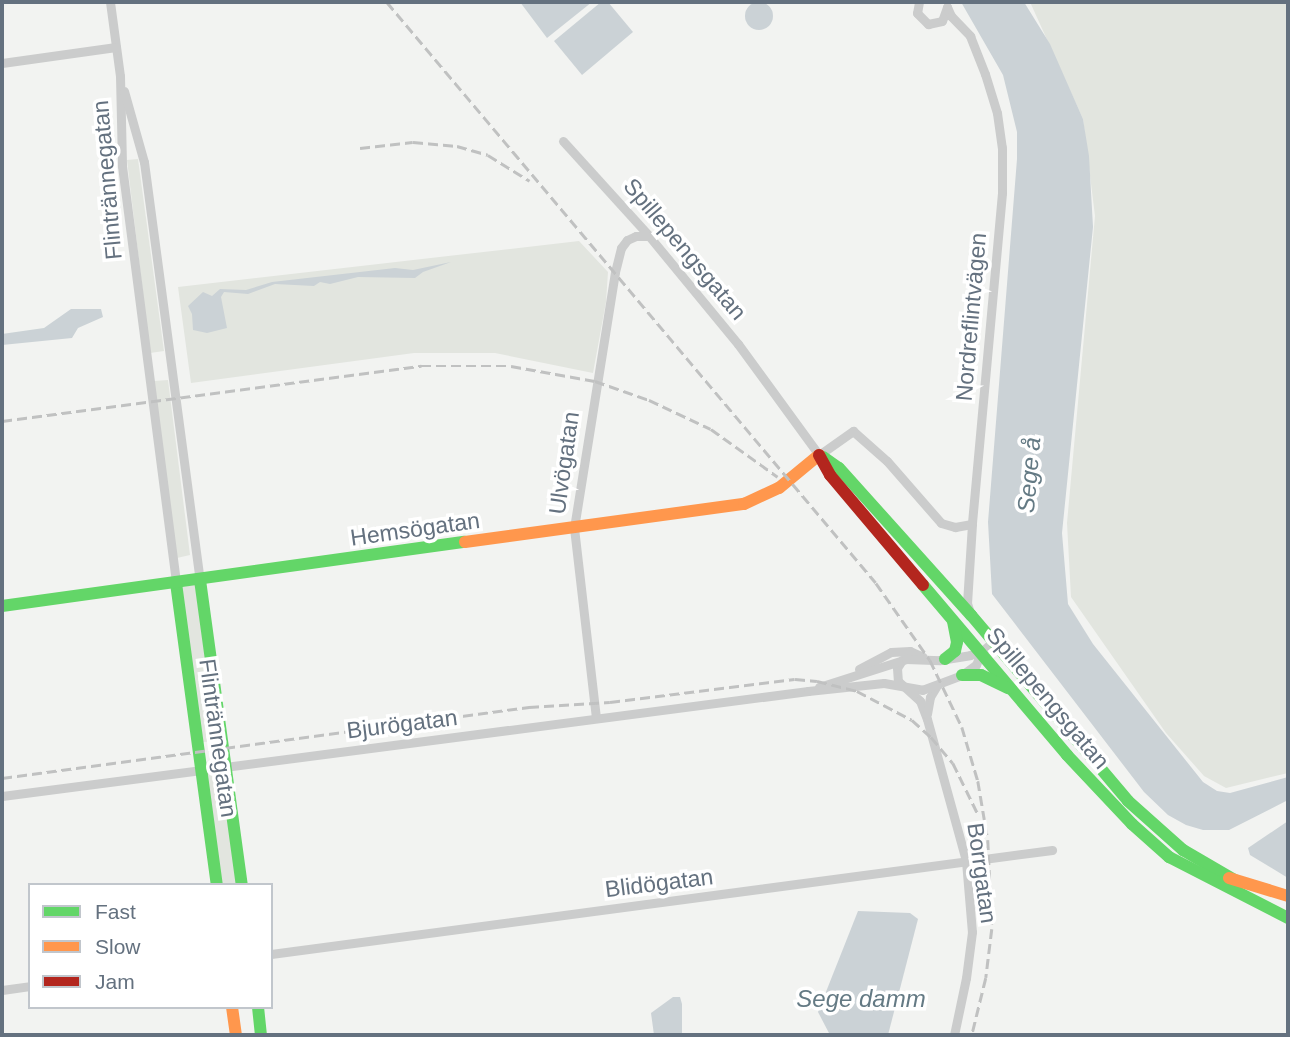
<!DOCTYPE html>
<meta charset="utf-8">
<style>
body{margin:0}
#map{position:relative;width:1290px;height:1037px;overflow:hidden;background:#f2f3f1;font-family:Arial,sans-serif}
div>[style]{position:absolute}
.green>*{inset:0;background:#e2e5df}
.water>*{inset:0;background:#cbd2d6}
.round{border-radius:50%}
.street>*{height:9px;margin:-4.5px;padding:0 4.5px;transform-origin:4.5px;border-radius:4.5px;background:#cbcccc}
.fast>*{height:12px;margin:-6px;padding:0 6px;transform-origin:6px;border-radius:6px;background:#63d668}
.slow>*{height:12px;margin:-6px;padding:0 6px;transform-origin:6px;border-radius:6px;background:#ff974d}
.jam>*{height:12px;margin:-6px;padding:0 6px;transform-origin:6px;border-radius:6px;background:#b3261e}
.rail>*{height:2.5px;margin-top:-1.25px;transform-origin:0;background:repeating-linear-gradient(90deg,#c0c1c1 0 10px,transparent 0 15px)}
span{translate:-50% -50%;white-space:nowrap;text-align:center;line-height:1.15;-webkit-text-stroke:7px #fff;paint-order:stroke}
.street-label{font-size:23px;color:#64717f}
.water-label{font-size:24px;color:#647a84;font-style:italic}
.frame{position:absolute;inset:0;border:4px solid #64717f;pointer-events:none}
.legend{position:absolute;left:28px;top:883px;width:245px;height:126px;box-sizing:border-box;background:#fff;border:2px solid #c1c6cc;margin:0;padding:9px 12px;list-style:none;font-size:21px;color:#64717f}
.legend li{display:flex;align-items:center;gap:14px;height:35px}
.legend b{width:35px;border:2px solid #c1c6cc}
</style>
<div id="map">
<div class="green">
<div style="clip-path:polygon(1030px 2px,1288px 2px,1288px 773px,1226px 788px,1204px 776px,1166px 733px,1071px 597px,1067px 523px,1095px 216px,1083px 119px)"></div>
<div style="clip-path:polygon(138px 159px,164px 351px,150px 353px,127px 160px)"></div>
<div style="clip-path:polygon(579px 241px,608px 272px,606px 302px,593px 373px,495px 353px,414px 353px,191px 383px,178px 287px)"></div>
<div style="clip-path:polygon(168px 380px,190px 555px,177px 558px,154px 381px)"></div>
<div style="clip-path:polygon(195px 585px,217px 741px,203px 742px,181px 587px)"></div>
<div style="clip-path:polygon(221px 770px,237px 885px,221px 885px,206px 773px)"></div>
</div>
<div class="water">
<div class="round" style="left:745px;top:2px;width:28px;height:28px"></div>
<div style="clip-path:polygon(520px 2px,592px 2px,547px 38px)"></div>
<div style="clip-path:polygon(601px 2px,608px 2px,633px 32px,582px 75px,554px 41px)"></div>
<div style="clip-path:polygon(961px 2px,1024px 2px,1050px 44px,1083px 119px,1089px 156px,1093px 227px,1062px 533px,1068px 604px,1093px 644px,1203px 782px,1217px 791px,1230px 793px,1288px 777px,1288px 800px,1229px 830px,1203px 830px,1186px 825px,1168px 815px,1144px 792px,992px 594px,988px 522px,1017px 159px,1017px 132px,1003px 75px)"></div>
<div style="clip-path:polygon(451px 262px,423px 272px,415px 278px,358px 277px,330px 284px,320px 282px,314px 286px,275px 284px,248px 294px,224px 292px,221px 297px,227px 328px,207px 333px,193px 330px,192px 314px,188px 306px,203px 292px,212px 296px,220px 289px,246px 290px,272px 282px,395px 268px,413px 270px)"></div>
<div style="clip-path:polygon(71px 309px,101px 309px,103px 317px,78px 328px,72px 338px,2px 345px,2px 334px,44px 328px)"></div>
<div style="clip-path:polygon(1288px 821px,1288px 878px,1250px 855px,1248px 848px)"></div>
<div style="clip-path:polygon(858px 911px,910px 913px,918px 919px,888px 1035px,830px 1035px,818px 1012px)"></div>
<div style="clip-path:polygon(673px 997px,680px 997px,682px 1004px,682px 1035px,654px 1035px,651px 1013px)"></div>
</div>
<div class="street">
<div style="left:110px;top:2px;width:75px;rotate:82.3deg"></div>
<div style="left:120px;top:76px;width:90px;rotate:88.7deg"></div>
<div style="left:122px;top:166px;width:420px;rotate:82.6deg"></div>
<div style="left:919px;top:2px;width:11px;rotate:100deg"></div>
<div style="left:917px;top:13px;width:16px;rotate:45deg"></div>
<div style="left:928px;top:24px;width:14px;rotate:-12deg"></div>
<div style="left:942px;top:21px;width:15px;rotate:-70deg"></div>
<div style="left:947px;top:7px;width:10px;rotate:66deg"></div>
<div style="left:951px;top:16px;width:28px;rotate:46deg"></div>
<div style="left:970px;top:36px;width:41px;rotate:68.5deg"></div>
<div style="left:985px;top:74px;width:41px;rotate:72.9deg"></div>
<div style="left:997px;top:113px;width:35px;rotate:82deg"></div>
<div style="left:1002px;top:148px;width:45px;rotate:90deg"></div>
<div style="left:1002px;top:193px;width:332px;rotate:95.2deg"></div>
<div style="left:972px;top:524px;width:79px;rotate:93.6deg"></div>
<div style="left:967px;top:603px;width:10px;rotate:73deg"></div>
<div style="left:2px;top:63px;width:115px;rotate:-8deg"></div>
<div style="left:124px;top:91px;width:74px;rotate:74.3deg"></div>
<div style="left:144px;top:162px;width:422px;rotate:82.4deg"></div>
<div style="left:563px;top:141px;width:128px;rotate:47.8deg"></div>
<div style="left:649px;top:236px;width:140px;rotate:50.5deg"></div>
<div style="left:738px;top:344px;width:137px;rotate:53.9deg"></div>
<div style="left:819px;top:455px;width:42px;rotate:-35.2deg"></div>
<div style="left:853px;top:431px;width:45px;rotate:41.4deg"></div>
<div style="left:887px;top:461px;width:82px;rotate:48.9deg"></div>
<div style="left:941px;top:523px;width:15px;rotate:16deg"></div>
<div style="left:955px;top:527px;width:17px;rotate:-10deg"></div>
<div style="left:902px;top:660px;width:9px;rotate:122deg"></div>
<div style="left:897px;top:668px;width:13px;rotate:86deg"></div>
<div style="left:898px;top:681px;width:30px;rotate:42deg"></div>
<div style="left:920px;top:701px;width:19px;rotate:69deg"></div>
<div style="left:927px;top:719px;width:147px;rotate:74.6deg"></div>
<div style="left:966px;top:861px;width:71px;rotate:85.2deg"></div>
<div style="left:972px;top:932px;width:46px;rotate:97.4deg"></div>
<div style="left:966px;top:978px;width:58px;rotate:101.9deg"></div>
<div style="left:859px;top:669px;width:36px;rotate:-28deg"></div>
<div style="left:891px;top:652px;width:19px;rotate:-3deg"></div>
<div style="left:910px;top:651px;width:14px;rotate:25deg"></div>
<div style="left:819px;top:687px;width:91px;rotate:-17.8deg"></div>
<div style="left:906px;top:659px;width:34px;rotate:2deg"></div>
<div style="left:940px;top:660px;width:30px;rotate:-9deg"></div>
<div style="left:970px;top:655px;width:11px;rotate:-15deg"></div>
<div style="left:981px;top:652px;width:16px;rotate:-40deg"></div>
<div style="left:927px;top:714px;width:17px;rotate:-80deg"></div>
<div style="left:930px;top:697px;width:12px;rotate:-59deg"></div>
<div style="left:596px;top:718px;width:191px;rotate:-96.6deg"></div>
<div style="left:574px;top:528px;width:259px;rotate:-80.9deg"></div>
<div style="left:615px;top:272px;width:25px;rotate:-76deg"></div>
<div style="left:621px;top:248px;width:10px;rotate:-53deg"></div>
<div style="left:627px;top:240px;width:10px;rotate:-24deg"></div>
<div style="left:636px;top:236px;width:13px"></div>
<div style="left:2px;top:796px;width:813px;rotate:-7.42deg"></div>
<div style="left:808px;top:691px;width:76px;rotate:-6deg"></div>
<div style="left:884px;top:683px;width:39px;rotate:10deg"></div>
<div style="left:922px;top:690px;width:43px;rotate:-20.6deg"></div>
<div style="left:962px;top:675px;width:17px;rotate:-36deg"></div>
<div style="left:976px;top:665px;width:14px;rotate:-69deg"></div>
<div style="left:271px;top:954px;width:788px;rotate:-7.59deg"></div>
<div style="left:2px;top:990px;width:28px;rotate:-8deg"></div>
</div>
<div class="fast">
<div style="left:823px;top:457px;width:19px;rotate:35deg"></div>
<div style="left:839px;top:468px;width:198px;rotate:48.1deg"></div>
<div style="left:971px;top:615px;width:243px;rotate:49.8deg"></div>
<div style="left:1128px;top:801px;width:74px;rotate:41.7deg"></div>
<div style="left:1183px;top:850px;width:64px;rotate:30.2deg"></div>
<div style="left:200px;top:580px;width:308px;rotate:82.2deg"></div>
<div style="left:176px;top:583px;width:305px;rotate:82.3deg"></div>
<div style="left:923px;top:585px;width:223px;rotate:49.7deg"></div>
<div style="left:1067px;top:755px;width:95px;rotate:46.7deg"></div>
<div style="left:1132px;top:824px;width:50px;rotate:41.7deg"></div>
<div style="left:1169px;top:857px;width:134px;rotate:27.1deg"></div>
<div style="left:2px;top:606px;width:467px;rotate:-7.9deg"></div>
<div style="left:945px;top:659px;width:13px;rotate:-39deg"></div>
<div style="left:955px;top:651px;width:9px;rotate:-77deg"></div>
<div style="left:957px;top:642px;width:21px;rotate:-101deg"></div>
<div style="left:962px;top:675px;width:19px"></div>
<div style="left:981px;top:675px;width:30px;rotate:26deg"></div>
<div style="left:258px;top:1007px;width:28px;rotate:84deg"></div>
</div>
<div class="slow">
<div style="left:465px;top:542px;width:282px;rotate:-7.8deg"></div>
<div style="left:744px;top:504px;width:38px;rotate:-25deg"></div>
<div style="left:779px;top:488px;width:52px;rotate:-39.5deg"></div>
<div style="left:1229px;top:878px;width:62px;rotate:17deg"></div>
<div style="left:232px;top:1007px;width:28px;rotate:82deg"></div>
</div>
<div class="jam">
<div style="left:819px;top:455px;width:23px;rotate:61deg"></div>
<div style="left:830px;top:475px;width:144px;rotate:49.8deg"></div>
</div>
<div class="rail">
<div style="left:387px;top:2px;width:759px;rotate:49.91deg"></div>
<div style="left:876px;top:583px;width:94px;rotate:55deg"></div>
<div style="left:930px;top:660px;width:74px;rotate:64.5deg"></div>
<div style="left:962px;top:727px;width:56px;rotate:73.5deg"></div>
<div style="left:978px;top:781px;width:60px;rotate:80.4deg"></div>
<div style="left:988px;top:840px;width:89px;rotate:87.4deg"></div>
<div style="left:992px;top:929px;width:49px;rotate:97deg"></div>
<div style="left:986px;top:978px;width:59px;rotate:103.8deg"></div>
<div style="left:360px;top:148px;width:53px;rotate:-6.5deg"></div>
<div style="left:413px;top:142px;width:44px;rotate:5.2deg"></div>
<div style="left:457px;top:146px;width:32px;rotate:16deg"></div>
<div style="left:488px;top:155px;width:49px;rotate:31.8deg"></div>
<div style="left:2px;top:421px;width:423px;rotate:-7.5deg"></div>
<div style="left:421px;top:366px;width:90px"></div>
<div style="left:511px;top:366px;width:85px;rotate:10.1deg"></div>
<div style="left:595px;top:381px;width:57px;rotate:19.4deg"></div>
<div style="left:649px;top:400px;width:68px;rotate:25.1deg"></div>
<div style="left:711px;top:429px;width:82px;rotate:35.6deg"></div>
<div style="left:2px;top:778px;width:532px;rotate:-7.67deg"></div>
<div style="left:529px;top:707px;width:81px;rotate:-3.5deg"></div>
<div style="left:610px;top:702px;width:186px;rotate:-7.1deg"></div>
<div style="left:795px;top:679px;width:22px;rotate:5deg"></div>
<div style="left:817px;top:681px;width:41px;rotate:14deg"></div>
<div style="left:857px;top:691px;width:62px;rotate:27.8deg"></div>
<div style="left:912px;top:720px;width:25px;rotate:42deg"></div>
<div style="left:931px;top:737px;width:34px;rotate:50deg"></div>
<div style="left:953px;top:763px;width:55px;rotate:63.9deg"></div>
</div>
<div class="street-label">
<span style="left:107px;top:180px;rotate:-95deg">Flintrännegatan</span>
<span style="left:685px;top:249px;rotate:50deg">Spillepengsgatan</span>
<span style="left:971px;top:317px;rotate:-85deg">Nordreflintvägen</span>
<span style="left:564px;top:463px;rotate:-82deg">Ulvögatan</span>
<span style="left:415px;top:529px;rotate:-8deg">Hemsögatan</span>
<span style="left:1048px;top:698px;rotate:50deg">Spillepengsgatan</span>
<span style="left:402px;top:724px;rotate:-7deg">Bjurögatan</span>
<span style="left:218px;top:738px;rotate:82deg">Flintrännegatan</span>
<span style="left:982px;top:873px;rotate:82deg">Borrgatan</span>
<span style="left:659px;top:883px;rotate:-7deg">Blidögatan</span>
</div>
<div class="water-label">
<span style="left:1029px;top:475px;rotate:-85deg">Sege å</span>
<span style="left:861px;top:999px">Sege damm</span>
</div>
<div class="frame"></div>
<ul class="legend">
<li><b style="height:9px;background:#63d668"></b>Fast</li>
<li><b style="height:9px;background:#ff974d"></b>Slow</li>
<li><b style="height:9px;background:#b3261e"></b>Jam</li>
</ul>
</div>
